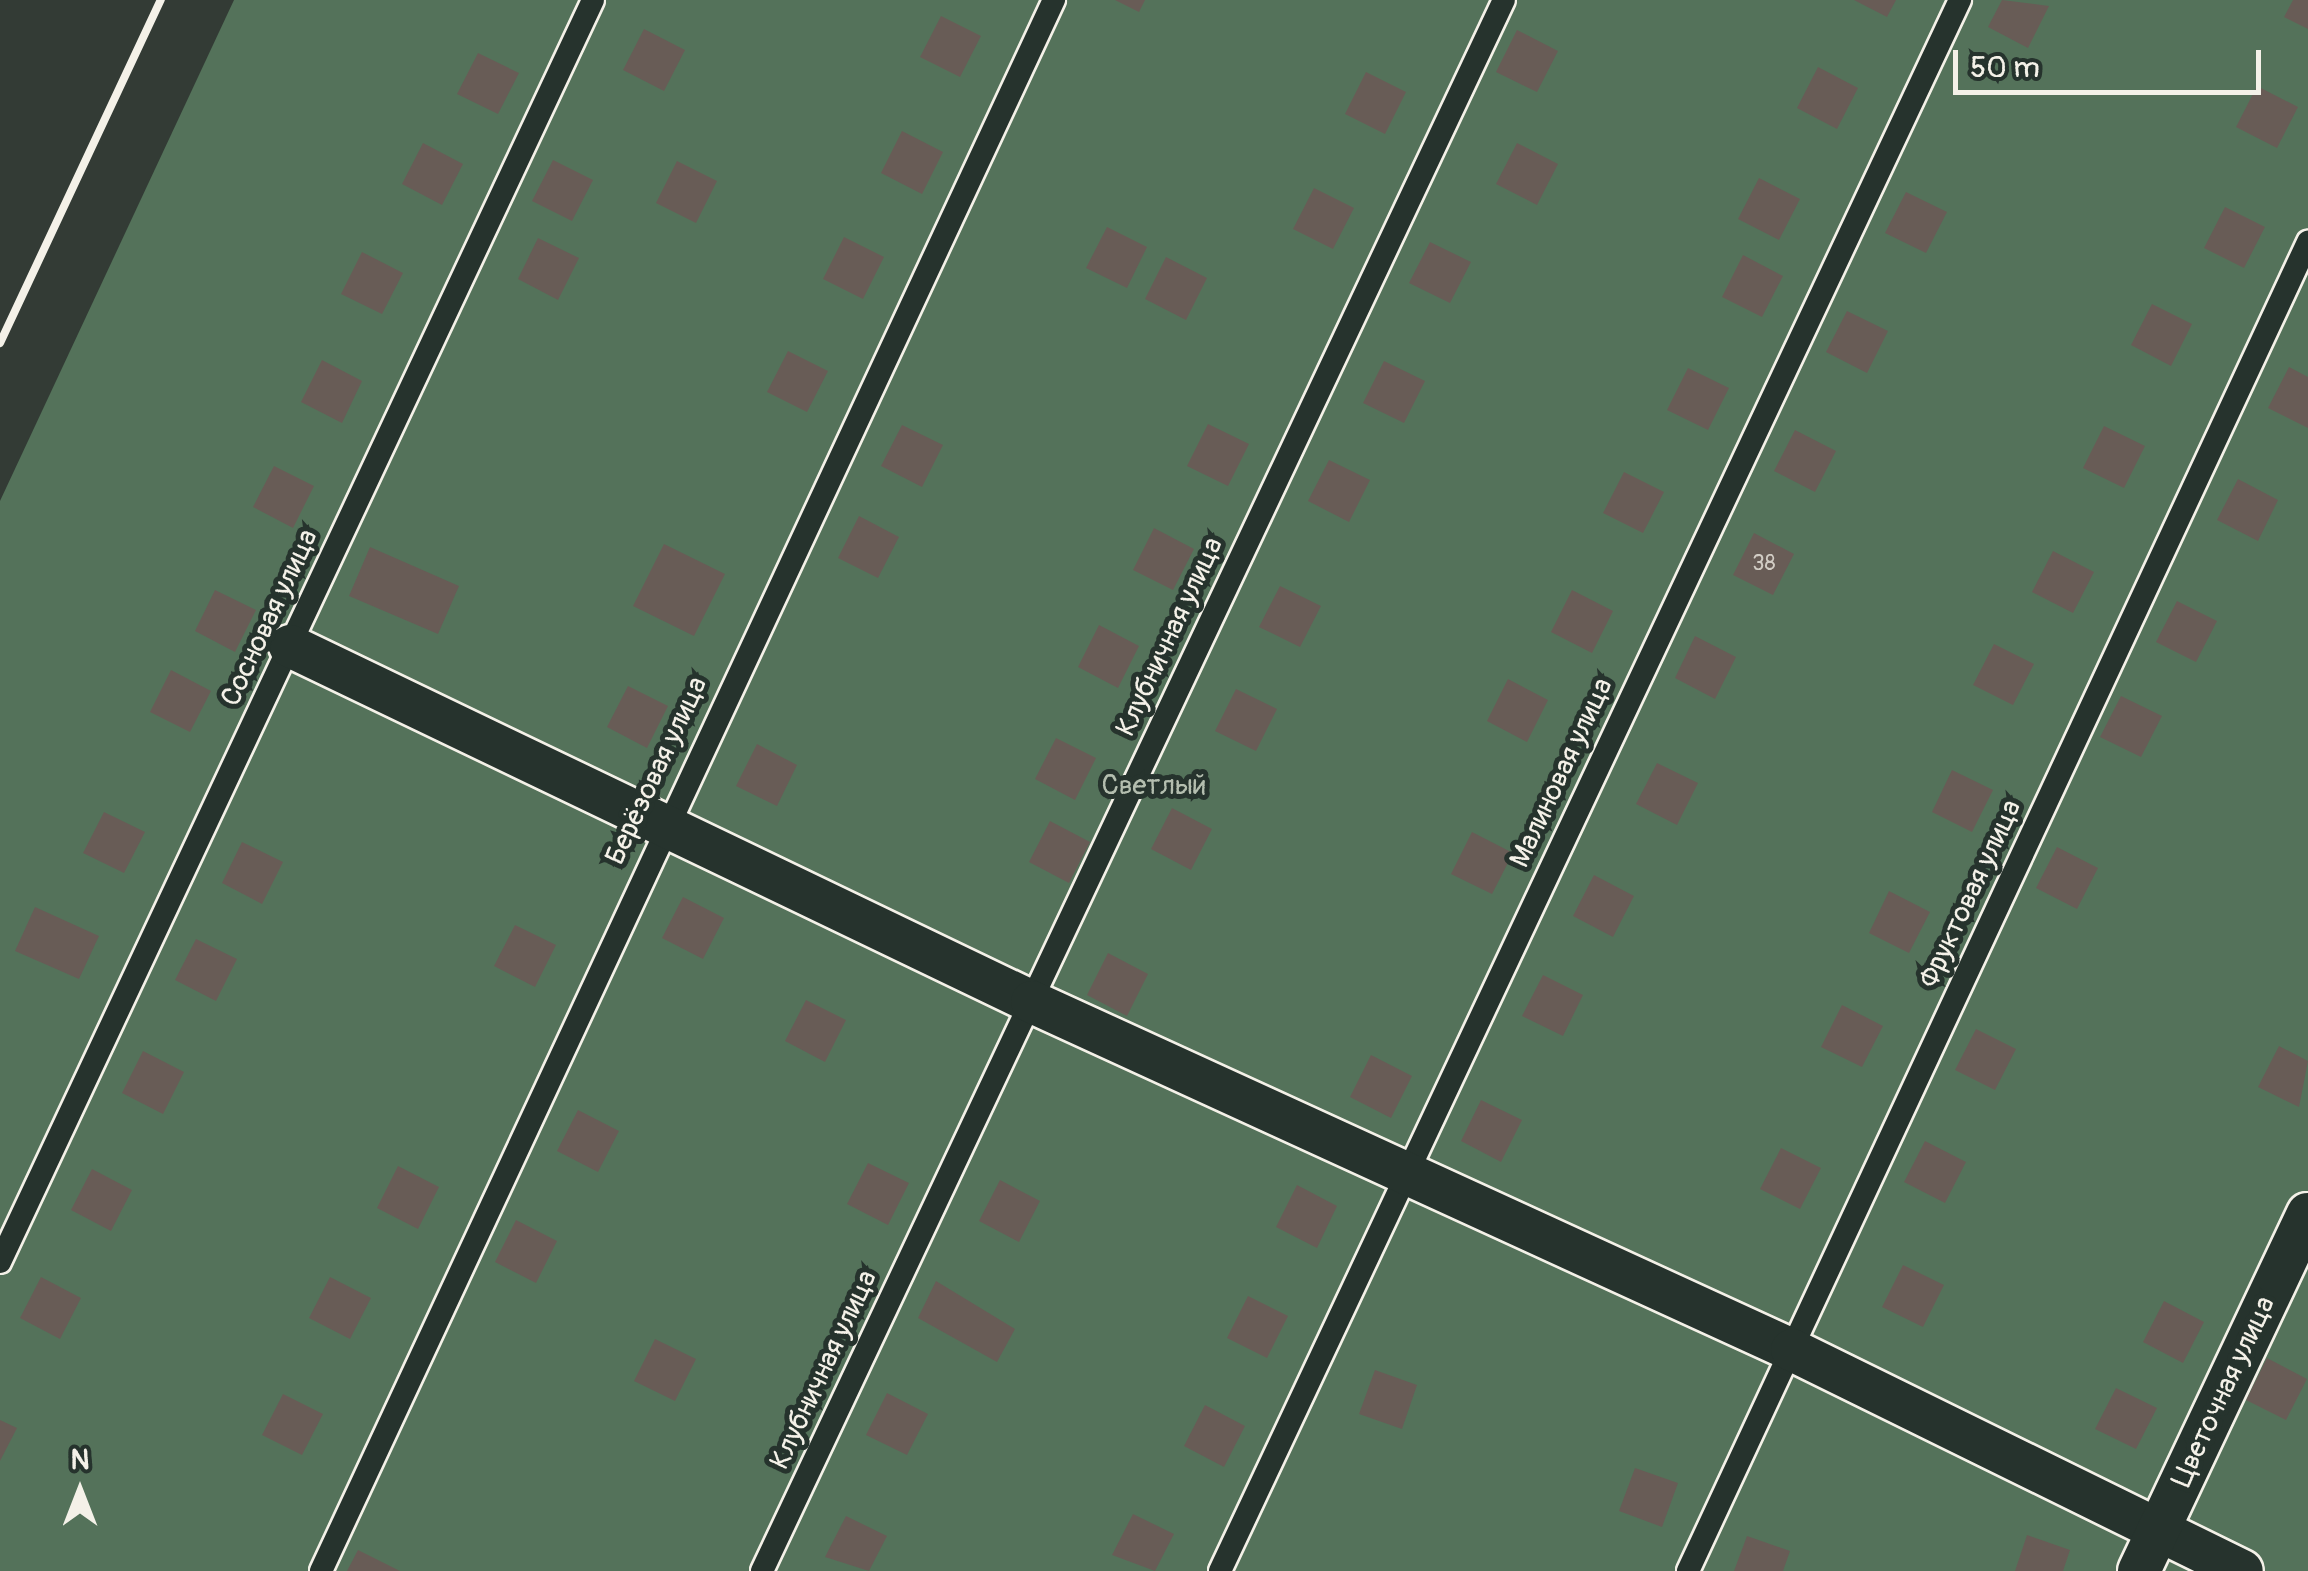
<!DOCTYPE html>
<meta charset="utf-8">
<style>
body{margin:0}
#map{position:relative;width:2308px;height:1571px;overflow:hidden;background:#333b35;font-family:Pangolin,sans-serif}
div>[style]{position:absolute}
.green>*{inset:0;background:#54725a}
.building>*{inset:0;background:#685c56}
.roads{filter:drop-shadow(2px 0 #f4f1e8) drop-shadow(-2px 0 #f4f1e8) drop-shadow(0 2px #f4f1e8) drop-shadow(0 -2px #f4f1e8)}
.lane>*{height:22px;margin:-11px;padding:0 11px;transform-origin:11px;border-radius:11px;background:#26332d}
.street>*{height:42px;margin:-21px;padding:0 21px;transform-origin:21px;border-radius:21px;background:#26332d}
.rail>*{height:8px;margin:-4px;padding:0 4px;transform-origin:4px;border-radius:4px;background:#f4f1e8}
span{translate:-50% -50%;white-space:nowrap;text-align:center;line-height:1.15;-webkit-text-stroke:10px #26332d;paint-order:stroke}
.number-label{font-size:22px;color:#d1ccc4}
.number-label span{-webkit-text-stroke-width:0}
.street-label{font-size:28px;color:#f4f1e8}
.park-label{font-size:28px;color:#b4beaf}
.north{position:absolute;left:30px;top:1441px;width:100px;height:100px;-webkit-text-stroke:8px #26332d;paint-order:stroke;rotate:0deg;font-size:28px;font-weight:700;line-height:40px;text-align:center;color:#f4f1e8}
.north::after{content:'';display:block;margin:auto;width:35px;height:45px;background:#f4f1e8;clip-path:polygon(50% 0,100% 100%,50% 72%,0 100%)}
.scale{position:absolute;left:1953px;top:50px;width:308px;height:45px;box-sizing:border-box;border:5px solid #f4f1e8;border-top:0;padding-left:12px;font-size:30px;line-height:35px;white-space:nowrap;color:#f4f1e8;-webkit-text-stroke:8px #26332d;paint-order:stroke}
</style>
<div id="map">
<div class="green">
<div style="clip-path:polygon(234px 0,2308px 0,2308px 1571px,0 1571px,0 501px)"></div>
</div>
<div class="building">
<div style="clip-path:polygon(1115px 0,1145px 0,1139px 12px)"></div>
<div style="clip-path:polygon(1854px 0,1896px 0,1887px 17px)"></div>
<div style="clip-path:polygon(2002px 0,2049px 6px,2028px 48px,1988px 27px)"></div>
<div style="clip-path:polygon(2293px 0,2308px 0,2308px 29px,2284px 17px)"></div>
<div style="clip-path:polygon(941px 16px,981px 36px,960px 77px,920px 57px)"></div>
<div style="clip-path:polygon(644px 29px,685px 50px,664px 91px,623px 70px)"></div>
<div style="clip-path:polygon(1517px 30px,1558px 51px,1537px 92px,1496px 72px)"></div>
<div style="clip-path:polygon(478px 53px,519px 73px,498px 114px,457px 94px)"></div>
<div style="clip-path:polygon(1818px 67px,1858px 88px,1837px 129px,1797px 108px)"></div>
<div style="clip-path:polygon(1366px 72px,1406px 92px,1385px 134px,1345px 114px)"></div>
<div style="clip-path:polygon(2257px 86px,2298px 107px,2277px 148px,2236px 127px)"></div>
<div style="clip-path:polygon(902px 131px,943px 152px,922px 194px,881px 173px)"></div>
<div style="clip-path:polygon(423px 143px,463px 164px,442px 205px,402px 184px)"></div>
<div style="clip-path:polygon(1517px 143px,1558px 164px,1537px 205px,1496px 184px)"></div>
<div style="clip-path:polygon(553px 160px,593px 180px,572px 221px,532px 201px)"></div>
<div style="clip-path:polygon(677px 161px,717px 181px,696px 223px,656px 203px)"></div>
<div style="clip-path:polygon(1759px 178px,1800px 199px,1779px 240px,1738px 219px)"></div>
<div style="clip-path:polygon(1314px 188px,1354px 208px,1333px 249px,1293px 229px)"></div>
<div style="clip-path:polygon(1906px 192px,1947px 212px,1926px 253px,1885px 233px)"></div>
<div style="clip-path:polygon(2225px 207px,2265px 227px,2244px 268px,2204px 248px)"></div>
<div style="clip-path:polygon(1107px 227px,1147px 247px,1127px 288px,1086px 268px)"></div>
<div style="clip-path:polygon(844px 237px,884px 257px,863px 299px,823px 279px)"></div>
<div style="clip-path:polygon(538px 238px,579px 258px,558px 300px,518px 279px)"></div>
<div style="clip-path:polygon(1430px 242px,1471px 262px,1450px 303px,1409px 283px)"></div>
<div style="clip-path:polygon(362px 252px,403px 273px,382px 314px,341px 294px)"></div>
<div style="clip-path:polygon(1743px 255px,1783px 276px,1762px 317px,1722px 297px)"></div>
<div style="clip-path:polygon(1166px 257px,1207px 278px,1186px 320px,1145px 299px)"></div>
<div style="clip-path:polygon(2152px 304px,2192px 324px,2171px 366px,2131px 345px)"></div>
<div style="clip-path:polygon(1847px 311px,1888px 331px,1867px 373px,1826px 352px)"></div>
<div style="clip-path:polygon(788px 351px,828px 371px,807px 412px,767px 392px)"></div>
<div style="clip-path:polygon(322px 360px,362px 381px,342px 423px,301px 402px)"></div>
<div style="clip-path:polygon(1384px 361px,1425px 381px,1404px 423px,1363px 403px)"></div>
<div style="clip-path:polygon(2289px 367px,2308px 377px,2308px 428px,2268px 408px)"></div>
<div style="clip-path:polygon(1688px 368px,1729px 388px,1708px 430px,1667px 410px)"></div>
<div style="clip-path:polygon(1208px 424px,1249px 444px,1228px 486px,1187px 466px)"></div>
<div style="clip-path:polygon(902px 425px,943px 445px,922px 487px,881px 466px)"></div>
<div style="clip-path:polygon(2104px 426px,2145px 446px,2124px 488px,2083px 468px)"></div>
<div style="clip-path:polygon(1795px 430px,1836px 451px,1815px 492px,1774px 471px)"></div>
<div style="clip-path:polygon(1329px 460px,1370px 480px,1349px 522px,1308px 501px)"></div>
<div style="clip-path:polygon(274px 466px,314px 486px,293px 528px,253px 507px)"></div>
<div style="clip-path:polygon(1624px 472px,1664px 492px,1643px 533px,1603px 513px)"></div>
<div style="clip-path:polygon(2238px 479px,2278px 500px,2258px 541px,2217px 520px)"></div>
<div style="clip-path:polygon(859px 516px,899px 537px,878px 578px,838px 558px)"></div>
<div style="clip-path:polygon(1154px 528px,1194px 549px,1173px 590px,1133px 570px)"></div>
<div style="clip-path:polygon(1754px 533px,1794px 554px,1773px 595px,1733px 575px)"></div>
<div style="clip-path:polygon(664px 544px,725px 574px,694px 636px,633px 606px)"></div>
<div style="clip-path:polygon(370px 547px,459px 586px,438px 634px,349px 596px)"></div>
<div style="clip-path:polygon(2053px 551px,2094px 572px,2073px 613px,2032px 592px)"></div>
<div style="clip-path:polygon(1280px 586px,1321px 606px,1300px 647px,1259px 627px)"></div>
<div style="clip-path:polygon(215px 590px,256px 610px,235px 652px,195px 631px)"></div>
<div style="clip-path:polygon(1572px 590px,1613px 611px,1592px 653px,1551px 632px)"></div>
<div style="clip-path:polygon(2177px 601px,2217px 621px,2196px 662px,2156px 642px)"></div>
<div style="clip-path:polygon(1099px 625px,1139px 646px,1118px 688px,1078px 667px)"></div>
<div style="clip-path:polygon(1695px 636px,1736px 657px,1715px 699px,1675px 678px)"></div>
<div style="clip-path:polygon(1994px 644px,2034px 664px,2013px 705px,1973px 685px)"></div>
<div style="clip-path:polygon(171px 670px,211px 691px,190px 732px,150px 712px)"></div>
<div style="clip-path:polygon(1508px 679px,1548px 700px,1527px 742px,1487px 721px)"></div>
<div style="clip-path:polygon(628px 686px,668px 706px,647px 748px,607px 727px)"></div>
<div style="clip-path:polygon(1236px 689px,1277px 709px,1256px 751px,1215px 731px)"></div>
<div style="clip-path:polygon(2121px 696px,2162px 716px,2141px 757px,2100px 737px)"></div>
<div style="clip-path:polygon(1056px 738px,1096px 758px,1075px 800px,1035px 779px)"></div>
<div style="clip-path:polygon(757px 744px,797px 765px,777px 806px,736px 786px)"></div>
<div style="clip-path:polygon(1657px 763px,1698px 783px,1677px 825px,1636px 804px)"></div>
<div style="clip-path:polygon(1952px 770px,1993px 790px,1972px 832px,1932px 812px)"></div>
<div style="clip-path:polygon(1172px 808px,1212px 829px,1191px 870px,1151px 849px)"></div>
<div style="clip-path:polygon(104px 812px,145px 832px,124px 873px,83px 853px)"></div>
<div style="clip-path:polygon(1050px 821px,1090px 842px,1069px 883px,1029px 862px)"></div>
<div style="clip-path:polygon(1472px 832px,1513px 853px,1492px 894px,1451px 874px)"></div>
<div style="clip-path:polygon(242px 842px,283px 862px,262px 904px,222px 883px)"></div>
<div style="clip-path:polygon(2057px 847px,2098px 868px,2077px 909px,2036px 888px)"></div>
<div style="clip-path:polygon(1594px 875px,1634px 896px,1613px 937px,1573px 916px)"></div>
<div style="clip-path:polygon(1889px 891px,1930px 912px,1909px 953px,1869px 933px)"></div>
<div style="clip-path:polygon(683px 897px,724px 918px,703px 959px,662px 938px)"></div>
<div style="clip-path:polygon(35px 907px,99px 936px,79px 979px,15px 951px)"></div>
<div style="clip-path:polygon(515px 925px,556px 945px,535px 987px,494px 966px)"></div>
<div style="clip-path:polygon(196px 939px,237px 959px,216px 1001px,175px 980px)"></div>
<div style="clip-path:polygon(1108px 953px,1148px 974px,1127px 1016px,1087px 995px)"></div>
<div style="clip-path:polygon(1543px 975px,1583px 995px,1563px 1036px,1522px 1016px)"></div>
<div style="clip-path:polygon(806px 1000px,846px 1020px,825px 1062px,785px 1041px)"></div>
<div style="clip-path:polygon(1842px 1005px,1883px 1026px,1862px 1067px,1821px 1047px)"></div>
<div style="clip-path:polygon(1976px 1029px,2016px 1049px,1995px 1090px,1955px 1070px)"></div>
<div style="clip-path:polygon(2279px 1046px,2308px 1061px,2299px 1107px,2258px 1087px)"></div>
<div style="clip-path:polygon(143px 1051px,184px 1072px,163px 1114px,122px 1093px)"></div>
<div style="clip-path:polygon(1371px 1055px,1412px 1076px,1391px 1118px,1350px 1097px)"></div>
<div style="clip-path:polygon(1481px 1100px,1522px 1120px,1501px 1162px,1461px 1141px)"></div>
<div style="clip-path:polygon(578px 1110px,619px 1131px,598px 1172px,557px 1151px)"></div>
<div style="clip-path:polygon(1925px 1141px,1966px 1162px,1945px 1203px,1904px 1182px)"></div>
<div style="clip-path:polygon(1781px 1148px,1821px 1168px,1800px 1209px,1760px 1189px)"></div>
<div style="clip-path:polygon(868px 1163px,909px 1183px,888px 1225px,847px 1204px)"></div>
<div style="clip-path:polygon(398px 1166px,439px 1187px,418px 1229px,377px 1208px)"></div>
<div style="clip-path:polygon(92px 1169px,132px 1190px,111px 1231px,71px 1210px)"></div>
<div style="clip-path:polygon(1000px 1180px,1040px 1201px,1019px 1242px,979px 1221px)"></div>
<div style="clip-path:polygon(1297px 1185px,1337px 1206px,1317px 1248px,1276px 1227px)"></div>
<div style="clip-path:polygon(516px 1220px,557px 1241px,536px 1283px,495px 1262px)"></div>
<div style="clip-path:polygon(1903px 1265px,1944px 1285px,1923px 1327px,1882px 1307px)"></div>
<div style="clip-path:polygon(41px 1277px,81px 1298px,60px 1339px,20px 1318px)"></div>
<div style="clip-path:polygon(330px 1277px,371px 1298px,350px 1339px,309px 1318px)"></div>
<div style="clip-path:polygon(936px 1281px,1015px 1329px,997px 1362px,918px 1318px)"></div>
<div style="clip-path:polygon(1248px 1296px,1288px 1316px,1267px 1358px,1227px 1338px)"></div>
<div style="clip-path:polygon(2164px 1301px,2204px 1322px,2183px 1363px,2143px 1342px)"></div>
<div style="clip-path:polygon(655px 1339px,696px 1359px,675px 1401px,634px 1381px)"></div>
<div style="clip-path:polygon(2267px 1358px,2307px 1379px,2286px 1420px,2246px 1400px)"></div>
<div style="clip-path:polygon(1375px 1370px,1417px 1385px,1402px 1429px,1359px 1414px)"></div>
<div style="clip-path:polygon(2116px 1388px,2157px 1408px,2136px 1449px,2095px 1429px)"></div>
<div style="clip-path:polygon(887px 1393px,928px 1414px,907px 1455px,866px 1435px)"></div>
<div style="clip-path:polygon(283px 1394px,323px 1414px,302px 1455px,262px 1435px)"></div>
<div style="clip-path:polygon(1205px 1405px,1245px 1426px,1224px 1467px,1184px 1446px)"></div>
<div style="clip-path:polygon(0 1420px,17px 1428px,0 1461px)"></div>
<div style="clip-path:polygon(1635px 1468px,1678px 1483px,1662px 1527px,1619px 1511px)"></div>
<div style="clip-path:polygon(1133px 1514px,1174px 1534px,1155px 1571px,1112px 1555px)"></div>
<div style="clip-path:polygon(846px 1516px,887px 1536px,869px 1571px,825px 1557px)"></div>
<div style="clip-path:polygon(2027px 1535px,2070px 1550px,2063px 1571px,2015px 1571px)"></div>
<div style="clip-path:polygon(1747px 1536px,1790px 1551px,1783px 1571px,1734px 1571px)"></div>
<div style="clip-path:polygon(358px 1550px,400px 1571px,347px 1571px)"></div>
</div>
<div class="roads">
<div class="lane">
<div style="left:0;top:1262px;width:1394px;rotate:-64.83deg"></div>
<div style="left:321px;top:1571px;width:1734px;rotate:-64.99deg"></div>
<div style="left:762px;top:1571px;width:1737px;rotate:-64.72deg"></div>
<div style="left:1220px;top:1571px;width:1737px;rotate:-64.78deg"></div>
<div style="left:1688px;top:1571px;width:1467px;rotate:-64.99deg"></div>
</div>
<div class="street">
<div style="left:290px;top:646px;width:823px;rotate:25.63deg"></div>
<div style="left:1032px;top:1002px;width:836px;rotate:24.6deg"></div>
<div style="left:1792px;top:1350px;width:501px;rotate:26.16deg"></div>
<div style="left:2139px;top:1571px;width:395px;rotate:-64.7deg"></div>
</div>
</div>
<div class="rail">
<div style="left:0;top:343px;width:379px;rotate:-64.9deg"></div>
</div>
<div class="number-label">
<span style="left:1764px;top:564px">38</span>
</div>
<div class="street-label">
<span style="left:270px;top:618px;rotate:-65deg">Сосновая улица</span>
<span style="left:1170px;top:637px;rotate:-65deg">Клубничная улица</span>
<span style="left:657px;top:771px;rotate:-65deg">Берёзовая улица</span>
<span style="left:1562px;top:773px;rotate:-65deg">Малиновая улица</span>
<span style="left:1971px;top:894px;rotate:-65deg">Фруктовая улица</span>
<span style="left:824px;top:1370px;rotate:-65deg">Клубничная улица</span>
<span style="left:2224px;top:1392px;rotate:-65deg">Цветочная улица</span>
</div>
<div class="park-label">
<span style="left:1154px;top:786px">Светлый</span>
</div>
<div class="north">N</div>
<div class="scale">50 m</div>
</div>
